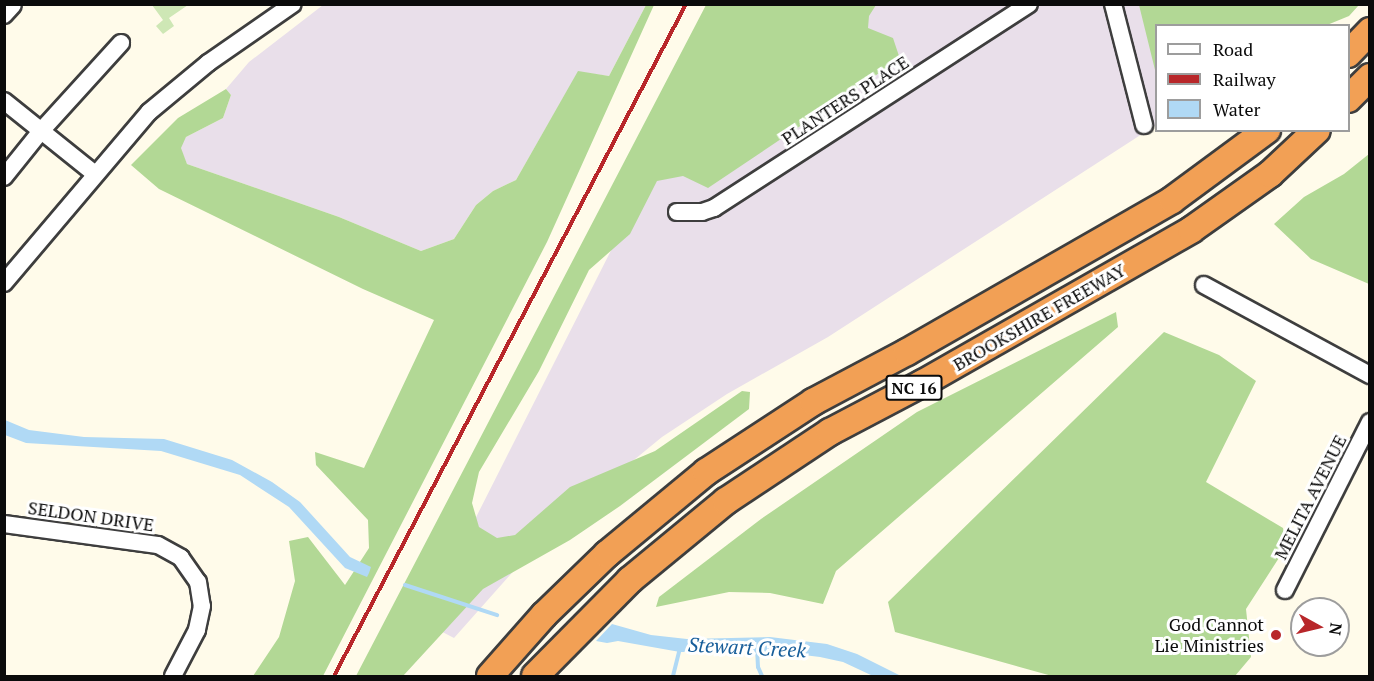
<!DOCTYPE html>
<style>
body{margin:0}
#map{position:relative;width:1374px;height:681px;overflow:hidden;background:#fffbea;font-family:"PT Serif",serif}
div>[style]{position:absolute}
.industrial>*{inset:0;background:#e9dfea}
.green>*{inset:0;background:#cee7b5}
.forest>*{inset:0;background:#b2d895}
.water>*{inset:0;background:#b0d9f5}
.stream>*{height:4px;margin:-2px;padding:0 2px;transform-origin:2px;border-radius:2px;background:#b0d9f5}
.roads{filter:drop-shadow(2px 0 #3e3e3e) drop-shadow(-2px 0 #3e3e3e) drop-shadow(0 2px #3e3e3e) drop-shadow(0 -2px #3e3e3e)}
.minor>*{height:16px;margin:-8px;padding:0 8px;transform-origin:8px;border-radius:8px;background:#fff}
.highway>*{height:26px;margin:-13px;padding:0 13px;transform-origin:13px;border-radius:13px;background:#f2a055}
.rail>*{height:4px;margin:-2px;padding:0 2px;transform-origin:2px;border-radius:2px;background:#b8272a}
.dots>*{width:16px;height:16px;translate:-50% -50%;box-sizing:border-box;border:3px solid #fff;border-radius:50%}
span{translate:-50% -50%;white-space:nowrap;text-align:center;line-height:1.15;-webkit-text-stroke:6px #fff;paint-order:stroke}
.shield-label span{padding:2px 4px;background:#fff;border:2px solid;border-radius:4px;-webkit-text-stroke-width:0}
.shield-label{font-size:16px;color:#0b0b0b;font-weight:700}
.street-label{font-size:18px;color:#0b0b0b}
.poi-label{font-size:18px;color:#0b0b0b}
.right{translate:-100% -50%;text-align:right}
.water-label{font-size:20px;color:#185e9a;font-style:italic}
.frame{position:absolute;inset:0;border:6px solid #0b0b0b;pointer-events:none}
.legend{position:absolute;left:1155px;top:24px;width:195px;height:108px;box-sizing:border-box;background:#fff;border:2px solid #9d9d9d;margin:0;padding:8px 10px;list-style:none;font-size:18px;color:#0b0b0b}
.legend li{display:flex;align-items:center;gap:12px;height:30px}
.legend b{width:30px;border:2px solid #9d9d9d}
.north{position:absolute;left:1290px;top:597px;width:60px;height:60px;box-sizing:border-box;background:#fff;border:2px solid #9d9d9d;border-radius:50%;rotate:98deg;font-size:16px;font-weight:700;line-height:24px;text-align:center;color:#0b0b0b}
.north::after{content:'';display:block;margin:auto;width:21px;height:27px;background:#b8272a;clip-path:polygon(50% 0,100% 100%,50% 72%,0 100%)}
</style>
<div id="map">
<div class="industrial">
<div style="clip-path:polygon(323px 5px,646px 5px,609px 76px,578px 72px,516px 180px,493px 191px,476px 205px,454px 239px,421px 251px,339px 217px,187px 164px,180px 148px,186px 137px,223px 118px,231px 95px,226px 89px,249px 62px)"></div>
<div style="clip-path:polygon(739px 5px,1306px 5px,1156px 26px,1156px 125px,828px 337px,727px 394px,662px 437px,590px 496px,527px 556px,454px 638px,423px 622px,718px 39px)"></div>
</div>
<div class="green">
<div style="clip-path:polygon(152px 5px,188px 5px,169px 18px,174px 26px,163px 34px,156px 26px,163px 20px)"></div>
</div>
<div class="forest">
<div style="clip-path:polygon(646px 5px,654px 5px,547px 242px,323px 676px,253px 676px,279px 637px,295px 581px,289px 541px,308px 537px,345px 585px,369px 548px,368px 520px,316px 465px,315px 452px,364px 468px,434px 320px,363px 289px,159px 189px,131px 165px,178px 118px,226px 89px,231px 95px,223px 118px,186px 137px,181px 148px,187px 164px,339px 217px,421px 251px,454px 239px,476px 205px,493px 191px,516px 180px,578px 71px,609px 76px)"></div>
<div style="clip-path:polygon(706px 5px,876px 5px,869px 16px,868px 28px,893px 38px,900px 59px,708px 188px,683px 176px,657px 181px,630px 234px,589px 270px,539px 371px,479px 472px,472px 503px,479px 527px,497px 538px,515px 535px,570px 487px,655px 451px,742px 391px,750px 392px,749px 409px,620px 506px,570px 540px,483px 589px,403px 676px,356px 676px)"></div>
<div style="clip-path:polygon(1139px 5px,1139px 4px,1359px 5px,1349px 16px,1327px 25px,1156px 26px,1156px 74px)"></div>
<div style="clip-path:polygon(1369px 154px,1369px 284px,1311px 259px,1274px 224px,1304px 197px,1344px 174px)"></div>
<div style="clip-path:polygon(1116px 312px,1118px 327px,836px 571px,823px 604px,770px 593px,729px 592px,656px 607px,659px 597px,761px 519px,917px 412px)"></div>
<div style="clip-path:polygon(1164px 332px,1219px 355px,1256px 381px,1206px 482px,1283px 528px,1286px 547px,1246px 609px,1251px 657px,1235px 676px,1052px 676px,895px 632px,888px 602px)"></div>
</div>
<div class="water">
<div style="clip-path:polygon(5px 420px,29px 430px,84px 437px,164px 439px,232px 460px,272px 482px,300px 502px,350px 557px,371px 567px,369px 573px,367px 577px,345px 568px,289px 507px,240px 475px,161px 451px,26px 443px,5px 435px)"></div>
<div style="clip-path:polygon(612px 624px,651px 635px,687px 639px,770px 637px,827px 644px,857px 654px,901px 676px,873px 676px,843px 662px,820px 657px,779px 652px,680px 652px,618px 641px,607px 643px,596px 641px)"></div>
</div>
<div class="stream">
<div style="left:405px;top:585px;width:97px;rotate:18.1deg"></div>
<div style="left:757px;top:648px;width:19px;rotate:87deg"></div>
<div style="left:758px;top:667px;width:10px;rotate:66deg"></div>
<div style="left:673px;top:676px;width:29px;rotate:-76deg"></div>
</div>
<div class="roads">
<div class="minor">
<div style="left:1113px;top:4px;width:125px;rotate:75.6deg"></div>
<div style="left:4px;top:15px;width:13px;rotate:-48deg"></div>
<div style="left:4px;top:101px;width:117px;rotate:38.7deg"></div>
<div style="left:4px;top:177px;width:59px;rotate:-51.2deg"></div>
<div style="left:41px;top:131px;width:119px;rotate:-47.7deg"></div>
<div style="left:677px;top:212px;width:25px"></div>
<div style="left:702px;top:212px;width:13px;rotate:-18deg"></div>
<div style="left:714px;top:208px;width:375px;rotate:-32.9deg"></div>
<div style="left:4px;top:283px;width:224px;rotate:-49.7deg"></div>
<div style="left:149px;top:112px;width:77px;rotate:-39.7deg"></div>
<div style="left:208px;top:63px;width:103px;rotate:-34.8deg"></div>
<div style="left:1204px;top:285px;width:189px;rotate:28.5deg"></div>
<div style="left:4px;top:524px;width:155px;rotate:7.8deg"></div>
<div style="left:158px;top:545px;width:26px;rotate:29deg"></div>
<div style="left:181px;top:558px;width:29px;rotate:55deg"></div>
<div style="left:198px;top:582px;width:24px;rotate:81deg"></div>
<div style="left:202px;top:606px;width:25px;rotate:102deg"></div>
<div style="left:197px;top:630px;width:52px;rotate:117.6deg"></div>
<div style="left:1285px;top:590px;width:188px;rotate:-63.2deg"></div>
</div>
<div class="highway">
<div style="left:1348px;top:54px;width:32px;rotate:-46deg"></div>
<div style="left:1348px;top:99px;width:31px;rotate:-45deg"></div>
<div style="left:490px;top:676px;width:81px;rotate:-48.5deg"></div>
<div style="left:544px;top:615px;width:88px;rotate:-44.1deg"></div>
<div style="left:607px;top:554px;width:129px;rotate:-39.6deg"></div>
<div style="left:706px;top:472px;width:128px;rotate:-33.2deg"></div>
<div style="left:813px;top:402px;width:106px;rotate:-28deg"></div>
<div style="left:907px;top:352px;width:305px;rotate:-29.8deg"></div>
<div style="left:1172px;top:200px;width:118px;rotate:-36.4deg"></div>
<div style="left:535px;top:676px;width:135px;rotate:-45.3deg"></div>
<div style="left:630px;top:580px;width:124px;rotate:-39.5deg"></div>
<div style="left:726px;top:501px;width:125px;rotate:-33.6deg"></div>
<div style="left:830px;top:432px;width:105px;rotate:-27.8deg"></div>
<div style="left:923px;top:383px;width:309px;rotate:-29.7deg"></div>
<div style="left:1191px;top:230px;width:97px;rotate:-35.3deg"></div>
<div style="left:1270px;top:174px;width:64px;rotate:-43.1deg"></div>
</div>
</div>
<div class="rail">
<div style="left:334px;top:676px;width:759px;rotate:-62.35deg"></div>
</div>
<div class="dots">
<div style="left:1276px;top:635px;background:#b8272a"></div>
</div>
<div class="shield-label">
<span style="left:914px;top:388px">NC 16</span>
</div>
<div class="street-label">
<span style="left:845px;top:100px;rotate:-33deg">PLANTERS PLACE</span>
<span style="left:1039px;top:317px;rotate:-30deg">BROOKSHIRE FREEWAY</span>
<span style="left:1310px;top:497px;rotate:-63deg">MELITA AVENUE</span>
<span style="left:91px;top:516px;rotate:8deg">SELDON DRIVE</span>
</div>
<div class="poi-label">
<span class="right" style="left:1264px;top:635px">God Cannot<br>Lie Ministries</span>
</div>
<div class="water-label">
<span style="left:747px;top:647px;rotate:3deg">Stewart Creek</span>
</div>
<div class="frame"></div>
<ul class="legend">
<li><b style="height:8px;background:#fff"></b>Road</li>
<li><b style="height:8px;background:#b8272a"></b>Railway</li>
<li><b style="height:16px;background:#b0d9f5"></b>Water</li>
</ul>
<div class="north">N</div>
</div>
